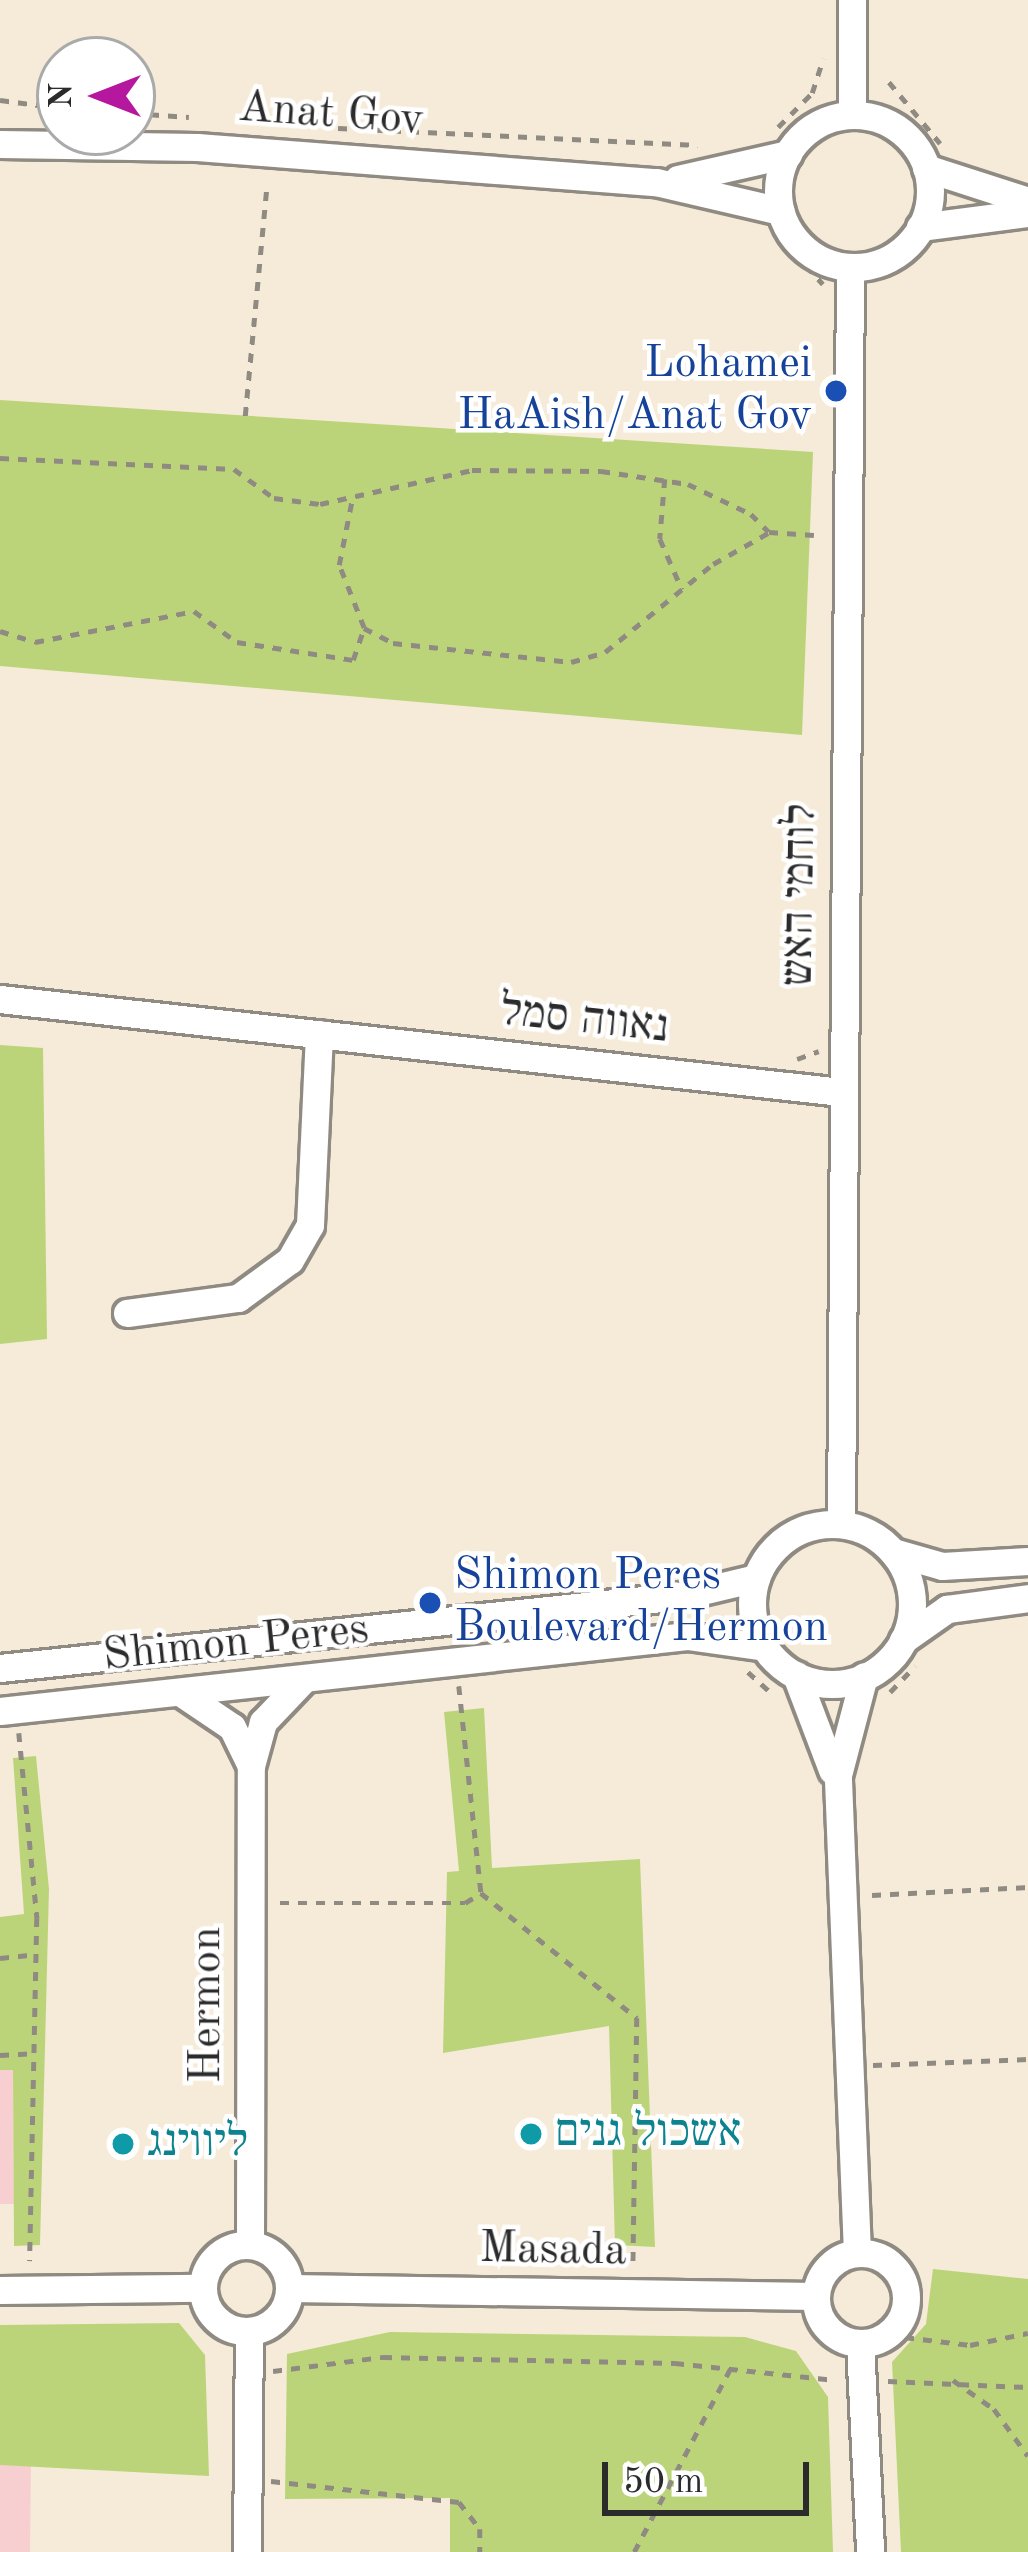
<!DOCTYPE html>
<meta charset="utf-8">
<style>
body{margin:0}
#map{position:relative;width:1028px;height:2552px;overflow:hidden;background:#f6ebd8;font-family:"Old Standard TT","Frank Ruhl Libre",serif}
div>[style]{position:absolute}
.built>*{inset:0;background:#f7cfd0}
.green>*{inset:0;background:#bcd479}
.path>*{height:4.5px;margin-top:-2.25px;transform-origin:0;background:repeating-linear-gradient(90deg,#908b82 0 9px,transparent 0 18px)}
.roads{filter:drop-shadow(3px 0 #908b82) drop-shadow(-3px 0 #908b82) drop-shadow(0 3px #908b82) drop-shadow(0 -3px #908b82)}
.minor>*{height:27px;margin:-13.5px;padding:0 13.5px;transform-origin:13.5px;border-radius:13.5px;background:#fff}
.minor>.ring{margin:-13.5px;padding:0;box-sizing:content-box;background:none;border:27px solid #fff;border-radius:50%}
.dots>*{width:33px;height:33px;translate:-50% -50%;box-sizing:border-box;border:6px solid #fff;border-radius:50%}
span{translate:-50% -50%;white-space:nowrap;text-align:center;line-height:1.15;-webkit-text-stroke:9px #fff;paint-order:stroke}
.street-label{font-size:45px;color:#2b2b2b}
.transit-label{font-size:45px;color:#164399}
.right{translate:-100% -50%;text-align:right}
.left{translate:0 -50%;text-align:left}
.culture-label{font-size:45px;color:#0d838f}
.north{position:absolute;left:36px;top:36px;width:120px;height:120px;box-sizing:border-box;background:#fff;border:3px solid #aaa;border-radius:50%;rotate:270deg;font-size:33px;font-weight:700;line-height:48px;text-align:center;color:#2b2b2b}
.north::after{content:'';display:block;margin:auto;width:42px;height:54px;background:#b5179e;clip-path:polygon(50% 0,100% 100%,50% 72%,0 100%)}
.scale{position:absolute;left:602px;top:2462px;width:207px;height:54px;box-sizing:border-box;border:6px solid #2b2b2b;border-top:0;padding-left:15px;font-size:36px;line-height:42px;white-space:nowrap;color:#2b2b2b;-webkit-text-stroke:9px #fff;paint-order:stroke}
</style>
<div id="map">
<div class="built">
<div style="clip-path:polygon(13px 2069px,14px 2204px,0 2204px,0 2070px)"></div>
<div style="clip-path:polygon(31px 2460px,30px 2552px,0 2552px,0 2465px)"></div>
</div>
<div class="green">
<div style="clip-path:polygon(0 400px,813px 452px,802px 735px,0 666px)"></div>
<div style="clip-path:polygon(0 1045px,43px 1048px,47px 1339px,0 1344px)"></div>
<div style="clip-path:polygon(484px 1708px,492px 1868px,640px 1859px,655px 2247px,615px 2245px,609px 2026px,443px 2053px,447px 1872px,459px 1871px,444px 1712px)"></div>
<div style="clip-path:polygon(36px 1756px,49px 1889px,40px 2245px,14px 2246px,13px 2070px,0 2070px,0 1917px,24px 1914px,13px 1758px)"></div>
<div style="clip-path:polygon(933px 2269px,1028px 2279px,1028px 2552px,901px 2552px,892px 2362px,926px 2324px)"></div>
<div style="clip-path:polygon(179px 2323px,205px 2355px,209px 2476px,0 2465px,0 2325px)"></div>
<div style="clip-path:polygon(390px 2332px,745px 2337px,796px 2351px,828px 2397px,833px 2552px,450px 2552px,450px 2498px,285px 2499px,287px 2354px)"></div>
</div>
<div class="path">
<div style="left:889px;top:82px;width:80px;rotate:50.1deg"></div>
<div style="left:0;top:100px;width:61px;rotate:7.6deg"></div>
<div style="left:132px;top:113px;width:57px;rotate:4deg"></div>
<div style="left:778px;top:127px;width:48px;rotate:-45deg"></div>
<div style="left:812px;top:93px;width:36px;rotate:-72deg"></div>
<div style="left:338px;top:128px;width:360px;rotate:2.7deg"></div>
<div style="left:782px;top:239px;width:61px;rotate:47.7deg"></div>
<div style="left:245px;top:416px;width:232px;rotate:-84.6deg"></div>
<div style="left:0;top:458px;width:234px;rotate:2.7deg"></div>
<div style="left:234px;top:469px;width:49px;rotate:35.9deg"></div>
<div style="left:274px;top:498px;width:46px;rotate:7.4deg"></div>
<div style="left:320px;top:504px;width:156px;rotate:-12.6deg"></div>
<div style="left:472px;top:470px;width:129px;rotate:0.4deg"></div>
<div style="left:601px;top:471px;width:88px;rotate:8.5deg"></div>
<div style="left:688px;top:484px;width:70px;rotate:25.5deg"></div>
<div style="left:751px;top:514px;width:25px;rotate:45deg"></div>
<div style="left:769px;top:532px;width:45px;rotate:3.8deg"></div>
<div style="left:665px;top:479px;width:60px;rotate:94.8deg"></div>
<div style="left:660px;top:539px;width:55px;rotate:66.3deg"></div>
<div style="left:364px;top:628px;width:33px;rotate:27deg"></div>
<div style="left:393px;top:643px;width:179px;rotate:6.1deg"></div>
<div style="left:571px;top:662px;width:35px;rotate:-16deg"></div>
<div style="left:605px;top:652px;width:139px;rotate:-39.2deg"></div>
<div style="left:713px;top:564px;width:63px;rotate:-29.4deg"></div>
<div style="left:0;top:631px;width:37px;rotate:17deg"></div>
<div style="left:35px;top:642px;width:162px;rotate:-11deg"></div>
<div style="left:194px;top:611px;width:53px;rotate:35.8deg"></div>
<div style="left:237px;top:642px;width:117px;rotate:8.8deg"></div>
<div style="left:353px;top:660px;width:34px;rotate:-71deg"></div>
<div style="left:364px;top:628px;width:68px;rotate:-111.6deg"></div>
<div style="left:339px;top:565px;width:66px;rotate:-78.7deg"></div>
<div style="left:797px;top:1059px;width:23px;rotate:-20deg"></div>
<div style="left:748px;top:1672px;width:31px;rotate:42deg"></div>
<div style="left:459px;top:1686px;width:208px;rotate:83.9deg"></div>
<div style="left:481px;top:1893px;width:200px;rotate:38.7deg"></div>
<div style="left:637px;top:2018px;width:246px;rotate:90.9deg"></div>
<div style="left:890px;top:1692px;width:36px;rotate:-46deg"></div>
<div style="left:19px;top:1733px;width:186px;rotate:84.4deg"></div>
<div style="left:37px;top:1918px;width:343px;rotate:91.2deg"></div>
<div style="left:872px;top:1895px;width:156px;rotate:-2.9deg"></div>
<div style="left:280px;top:1903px;width:185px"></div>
<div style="left:465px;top:1903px;width:19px;rotate:-32deg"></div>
<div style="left:0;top:1958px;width:36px;rotate:-6deg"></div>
<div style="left:0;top:2055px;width:34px;rotate:-3deg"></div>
<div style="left:873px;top:2065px;width:155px;rotate:-2.2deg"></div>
<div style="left:887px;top:2335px;width:84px;rotate:6.9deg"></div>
<div style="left:970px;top:2345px;width:59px;rotate:-11.7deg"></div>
<div style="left:273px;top:2371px;width:111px;rotate:-7.3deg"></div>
<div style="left:383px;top:2357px;width:292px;rotate:1.2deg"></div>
<div style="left:675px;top:2363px;width:161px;rotate:6.1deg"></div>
<div style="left:953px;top:2380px;width:50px;rotate:35.3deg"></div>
<div style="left:994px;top:2409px;width:58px;rotate:54.1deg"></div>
<div style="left:888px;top:2381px;width:140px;rotate:2.5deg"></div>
<div style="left:271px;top:2481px;width:189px;rotate:6.4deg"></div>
<div style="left:459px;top:2502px;width:34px;rotate:52deg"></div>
<div style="left:480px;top:2529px;width:23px;rotate:90deg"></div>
<div style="left:634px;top:2552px;width:207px;rotate:-62.3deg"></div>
</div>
<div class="roads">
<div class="minor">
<div style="left:852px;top:114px;width:114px;rotate:-90deg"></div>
<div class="ring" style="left:778px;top:115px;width:125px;height:125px"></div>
<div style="left:0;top:144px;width:197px;rotate:0.9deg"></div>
<div style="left:197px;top:147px;width:460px;rotate:4.4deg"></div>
<div style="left:656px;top:182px;width:128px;rotate:13.1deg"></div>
<div style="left:926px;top:168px;width:107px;rotate:17.9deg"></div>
<div style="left:678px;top:179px;width:113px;rotate:-12.8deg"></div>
<div style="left:920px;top:227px;width:109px;rotate:-7.4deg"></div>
<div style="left:0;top:999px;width:846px;rotate:6.31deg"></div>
<div style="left:127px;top:1313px;width:112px;rotate:-7.7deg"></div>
<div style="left:238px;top:1298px;width:64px;rotate:-36.2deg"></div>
<div style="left:290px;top:1260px;width:40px;rotate:-60.3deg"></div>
<div style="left:310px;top:1225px;width:191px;rotate:-87.3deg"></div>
<div style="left:841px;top:1524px;width:1257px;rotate:-89.59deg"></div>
<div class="ring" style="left:752px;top:1524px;width:133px;height:133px"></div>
<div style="left:893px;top:1552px;width:51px;rotate:15.9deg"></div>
<div style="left:942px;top:1566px;width:86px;rotate:-3.3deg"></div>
<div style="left:903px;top:1640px;width:54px;rotate:-35.2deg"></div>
<div style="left:947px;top:1609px;width:82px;rotate:-7.7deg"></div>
<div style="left:0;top:1668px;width:685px;rotate:-6.04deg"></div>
<div style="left:681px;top:1596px;width:77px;rotate:-13.5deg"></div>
<div style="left:796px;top:1675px;width:102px;rotate:69.2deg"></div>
<div style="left:183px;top:1694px;width:59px;rotate:34deg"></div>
<div style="left:232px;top:1727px;width:43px;rotate:64deg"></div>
<div style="left:0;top:1711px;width:691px;rotate:-6.23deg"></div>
<div style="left:687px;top:1636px;width:79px;rotate:8deg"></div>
<div style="left:250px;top:2244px;width:478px;rotate:-89.9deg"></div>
<div style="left:251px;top:1766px;width:46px;rotate:-74.7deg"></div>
<div style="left:263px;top:1722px;width:58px;rotate:-46.4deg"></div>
<div class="ring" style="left:203px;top:2245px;width:59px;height:59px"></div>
<div style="left:857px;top:2253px;width:478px;rotate:-92.3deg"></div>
<div style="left:838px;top:1775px;width:102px;rotate:-75.3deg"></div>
<div class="ring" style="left:816px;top:2253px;width:63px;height:63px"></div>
<div style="left:290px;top:2288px;width:525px;rotate:0.87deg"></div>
<div style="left:0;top:2290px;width:203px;rotate:-0.6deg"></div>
<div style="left:860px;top:2344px;width:208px;rotate:87.2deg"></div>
<div style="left:247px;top:2552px;width:221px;rotate:-89.5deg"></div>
</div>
</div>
<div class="dots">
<div style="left:836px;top:391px;background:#1a4fb4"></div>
<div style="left:430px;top:1603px;background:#1a4fb4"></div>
<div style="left:531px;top:2134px;background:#0f9aa8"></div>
<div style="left:123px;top:2144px;background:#0f9aa8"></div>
</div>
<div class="street-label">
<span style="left:331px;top:115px;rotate:4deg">Anat Gov</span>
<span style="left:801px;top:895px;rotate:-89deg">לוחמי האש</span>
<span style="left:584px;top:1021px;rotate:6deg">נאווה סמל</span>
<span style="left:236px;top:1644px;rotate:-6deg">Shimon Peres</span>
<span style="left:208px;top:2005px;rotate:-90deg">Hermon</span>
<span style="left:553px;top:2251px;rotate:1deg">Masada</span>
</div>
<div class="transit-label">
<span class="right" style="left:812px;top:391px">Lohamei<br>HaAish/Anat Gov</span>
<span class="left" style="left:454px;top:1603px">Shimon Peres<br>Boulevard/Hermon</span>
</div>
<div class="culture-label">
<span class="left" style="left:555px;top:2134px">אשכול גנים</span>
<span class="left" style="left:147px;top:2144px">ליווינג</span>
</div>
<div class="north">N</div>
<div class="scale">50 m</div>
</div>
